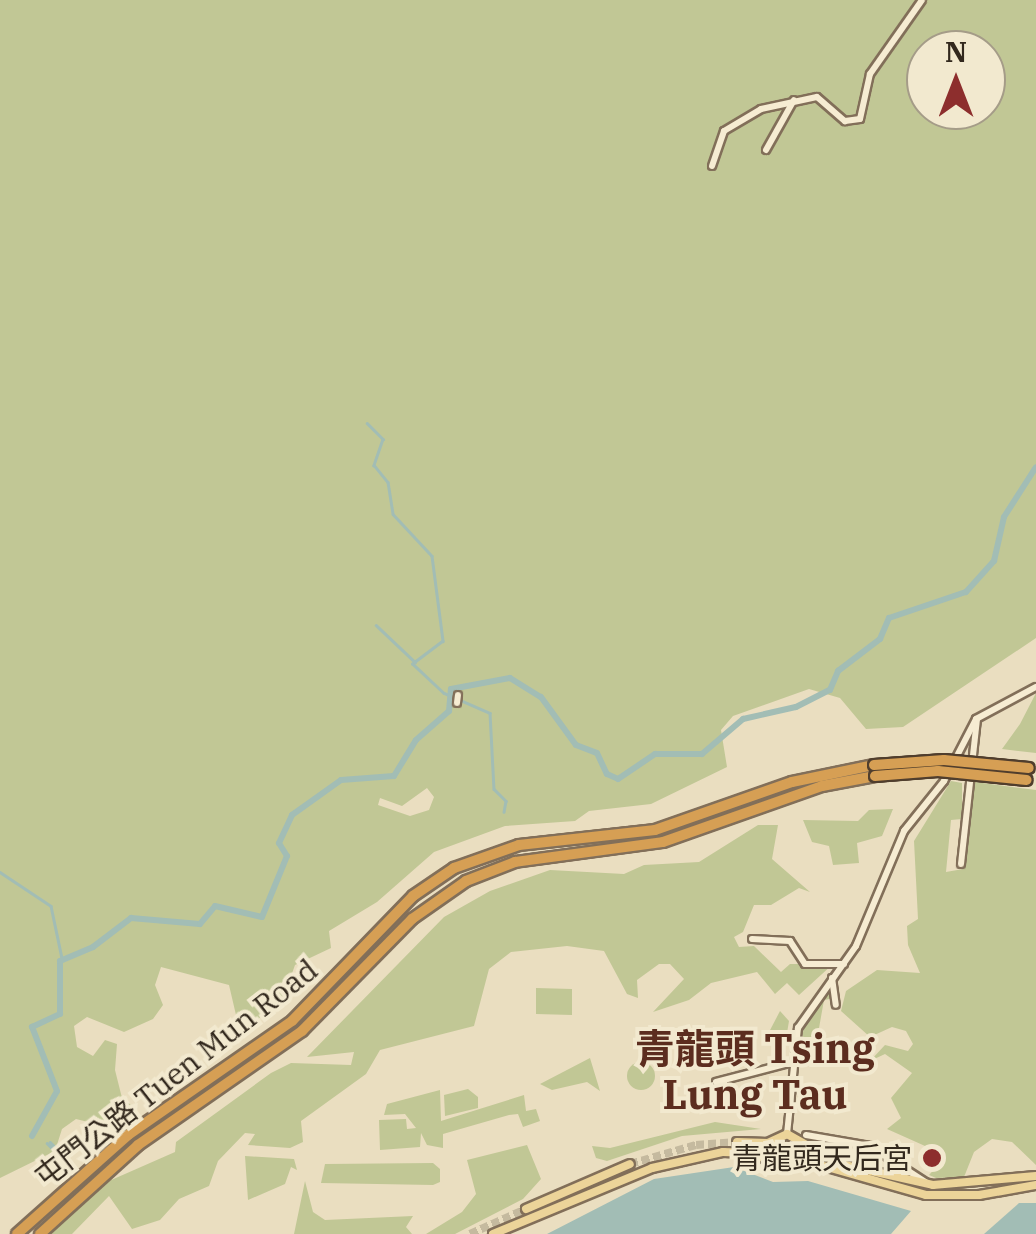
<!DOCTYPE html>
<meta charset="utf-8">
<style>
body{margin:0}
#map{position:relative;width:1036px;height:1234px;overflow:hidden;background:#eadec0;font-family:"IBM Plex Serif","Noto Sans TC",serif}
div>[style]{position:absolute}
.green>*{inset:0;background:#c1c795}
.round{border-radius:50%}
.water>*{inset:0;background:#a2bdb5}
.stream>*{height:2.5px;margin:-1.25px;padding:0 1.25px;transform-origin:1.25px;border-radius:1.25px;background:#a2bdb5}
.canal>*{height:6px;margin:-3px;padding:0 3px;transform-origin:3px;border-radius:3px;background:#a2bdb5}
.major-tunnel>*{height:8px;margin-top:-4px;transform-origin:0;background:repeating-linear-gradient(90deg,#c5ba9f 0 8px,transparent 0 12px)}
.roads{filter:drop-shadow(2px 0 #826f59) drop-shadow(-2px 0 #826f59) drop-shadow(0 2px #826f59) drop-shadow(0 -2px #826f59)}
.minor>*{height:6px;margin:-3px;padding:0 3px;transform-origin:3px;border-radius:3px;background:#f6ecd2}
.major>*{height:8px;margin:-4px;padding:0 4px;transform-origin:4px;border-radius:4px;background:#ecd499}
.highway>*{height:10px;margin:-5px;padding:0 5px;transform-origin:5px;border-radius:5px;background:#d69f54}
.bridges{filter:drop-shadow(2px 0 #503e2d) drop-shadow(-2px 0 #503e2d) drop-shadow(0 2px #503e2d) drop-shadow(0 -2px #503e2d)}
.highway-bridge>*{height:10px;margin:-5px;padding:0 5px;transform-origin:5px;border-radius:5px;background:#d69f54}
.dots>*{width:28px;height:28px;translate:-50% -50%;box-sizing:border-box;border:5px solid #f2e9cf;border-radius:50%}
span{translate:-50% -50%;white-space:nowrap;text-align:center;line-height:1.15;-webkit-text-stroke:8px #f2e9cf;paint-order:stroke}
.street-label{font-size:30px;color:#32281d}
.poi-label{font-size:30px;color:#32281d}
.right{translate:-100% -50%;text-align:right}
.district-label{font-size:40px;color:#5c2d1f;font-weight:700}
.north{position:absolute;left:906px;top:30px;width:100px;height:100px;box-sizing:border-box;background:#f2e9cf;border:2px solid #a59c88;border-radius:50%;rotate:0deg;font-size:28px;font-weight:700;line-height:40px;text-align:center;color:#32281d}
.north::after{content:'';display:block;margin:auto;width:35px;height:45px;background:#8d2e2d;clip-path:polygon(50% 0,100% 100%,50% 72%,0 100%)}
</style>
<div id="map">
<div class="green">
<div style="clip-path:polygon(evenodd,0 0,1036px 0,1036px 638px,903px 727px,866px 729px,840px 698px,809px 689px,733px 716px,721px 730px,727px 767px,651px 804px,589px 811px,575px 821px,505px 826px,434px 852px,377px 902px,329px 931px,331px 948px,295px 965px,284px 996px,258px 1019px,236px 1015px,229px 985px,161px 967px,155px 985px,163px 1005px,153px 1019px,124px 1032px,87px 1017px,74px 1026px,77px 1047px,93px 1056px,105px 1040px,117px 1044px,115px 1070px,122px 1098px,131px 1105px,108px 1127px,76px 1119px,62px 1129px,55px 1151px,0 1178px,0 0,926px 50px,986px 50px,986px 110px,926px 110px,926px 50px,0 0,427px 788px,434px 797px,429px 810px,410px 816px,378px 805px,380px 798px,402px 806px,427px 788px)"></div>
<div style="clip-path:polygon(1036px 693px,1036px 753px,1002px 749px,1020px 724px)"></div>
<div style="clip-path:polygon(951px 781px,962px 783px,962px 819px,951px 820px,946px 872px,963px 869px,975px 782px,1036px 790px,1036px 1165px,1012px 1142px,992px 1139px,974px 1152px,964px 1177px,936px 1178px,929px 1175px,942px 1161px,934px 1150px,887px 1129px,901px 1118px,891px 1098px,912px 1073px,885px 1054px,870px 1061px,885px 1045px,908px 1051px,913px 1044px,906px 1031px,892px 1027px,870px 1037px,841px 1011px,846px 991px,877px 970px,920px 973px,908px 945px,907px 926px,918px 919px,914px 841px)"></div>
<div style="clip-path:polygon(893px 809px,882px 836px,857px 843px,859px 863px,833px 865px,829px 846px,812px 842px,803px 820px,858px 821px,869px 810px)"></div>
<div style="clip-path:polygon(758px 825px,778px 825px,772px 859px,810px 892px,799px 888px,771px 905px,754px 905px,743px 932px,734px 937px,739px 947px,754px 946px,781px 972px,790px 964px,833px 964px,799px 995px,787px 983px,775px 994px,757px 972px,711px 983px,689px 1000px,653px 1012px,684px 979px,670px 964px,659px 964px,637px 980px,638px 998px,627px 994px,604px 951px,567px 946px,511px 952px,489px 969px,474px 1026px,380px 1050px,366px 1074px,301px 1121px,303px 1142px,290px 1148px,248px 1145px,255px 1134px,245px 1133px,218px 1161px,209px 1186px,179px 1199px,160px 1220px,132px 1229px,109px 1196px,72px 1234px,47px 1234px,109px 1181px,175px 1152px,176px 1142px,271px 1073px,291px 1063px,351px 1065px,354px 1052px,307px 1057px,444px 917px,490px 891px,550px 870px,624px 874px,644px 865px,699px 862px)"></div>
<div style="clip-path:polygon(834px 983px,835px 998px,824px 1000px,813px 1062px,798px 1062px,805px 1020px)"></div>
<div style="clip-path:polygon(536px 988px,572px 989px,572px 1015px,536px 1014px)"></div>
<div style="clip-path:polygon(780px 1011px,789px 1021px,784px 1051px,776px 1056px,768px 1034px)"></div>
<div style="clip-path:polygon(590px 1058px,600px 1091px,587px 1082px,552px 1090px,540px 1084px)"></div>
<div class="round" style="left:627px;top:1062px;width:28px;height:28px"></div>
<div style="clip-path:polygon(468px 1089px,478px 1097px,478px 1108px,445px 1116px,444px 1095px)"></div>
<div style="clip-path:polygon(440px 1090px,441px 1121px,524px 1095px,526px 1111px,536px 1109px,540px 1121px,523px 1127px,518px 1114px,509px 1115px,443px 1134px,443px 1148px,427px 1145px,421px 1133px,420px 1147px,380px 1150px,379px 1120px,406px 1119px,407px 1129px,416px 1128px,405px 1114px,384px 1115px,387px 1104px)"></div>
<div style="clip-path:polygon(715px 1122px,761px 1129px,682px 1136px,607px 1161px,596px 1158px,592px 1146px,610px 1148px)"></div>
<div style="clip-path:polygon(527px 1145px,541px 1179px,523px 1199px,455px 1234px,426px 1234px,462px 1212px,476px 1194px,467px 1160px)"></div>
<div style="clip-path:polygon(245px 1156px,294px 1159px,297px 1170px,291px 1167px,285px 1184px,248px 1200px)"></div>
<div style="clip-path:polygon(433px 1163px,440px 1169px,440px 1182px,433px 1185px,321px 1183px,325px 1164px)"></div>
<div style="clip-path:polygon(305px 1181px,313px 1212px,325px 1220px,413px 1216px,406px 1227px,412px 1234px,294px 1234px)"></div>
</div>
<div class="water">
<div style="clip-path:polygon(734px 1167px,773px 1182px,808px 1181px,911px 1211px,891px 1234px,547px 1234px,654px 1179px)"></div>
<div style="clip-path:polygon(1019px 1203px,1036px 1203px,1036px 1234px,984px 1234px)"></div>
</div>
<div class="stream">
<div style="left:367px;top:423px;width:23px;rotate:45deg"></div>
<div style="left:383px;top:439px;width:28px;rotate:109deg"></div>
<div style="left:374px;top:465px;width:22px;rotate:51deg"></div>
<div style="left:388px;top:482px;width:32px;rotate:81deg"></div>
<div style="left:393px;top:514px;width:57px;rotate:47.1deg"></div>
<div style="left:432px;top:556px;width:86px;rotate:82.6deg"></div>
<div style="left:443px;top:641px;width:38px;rotate:143deg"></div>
<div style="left:413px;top:664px;width:42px;rotate:43.1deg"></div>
<div style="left:444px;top:693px;width:50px;rotate:23.5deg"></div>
<div style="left:490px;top:713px;width:76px;rotate:87deg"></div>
<div style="left:494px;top:789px;width:17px;rotate:45deg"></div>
<div style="left:506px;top:801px;width:11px;rotate:100deg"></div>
<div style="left:376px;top:625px;width:54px;rotate:43.5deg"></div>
<div style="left:0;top:872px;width:61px;rotate:33.7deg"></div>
<div style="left:51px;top:906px;width:53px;rotate:78.1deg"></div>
<div style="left:50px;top:1142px;width:33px;rotate:45deg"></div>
<div style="left:47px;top:1143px;width:34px;rotate:45deg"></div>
</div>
<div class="canal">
<div style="left:32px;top:1136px;width:51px;rotate:-60.9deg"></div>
<div style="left:57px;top:1091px;width:69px;rotate:-111.3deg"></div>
<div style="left:32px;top:1027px;width:31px;rotate:-25deg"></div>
<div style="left:60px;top:1014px;width:53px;rotate:-90deg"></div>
<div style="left:60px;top:961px;width:36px;rotate:-23deg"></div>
<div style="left:93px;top:947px;width:48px;rotate:-37.3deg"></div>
<div style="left:131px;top:918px;width:69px;rotate:5deg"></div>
<div style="left:200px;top:924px;width:23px;rotate:-50deg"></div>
<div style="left:215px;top:906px;width:48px;rotate:13.2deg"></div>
<div style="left:262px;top:917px;width:66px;rotate:-67.7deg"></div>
<div style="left:287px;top:856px;width:15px;rotate:-122deg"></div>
<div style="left:279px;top:843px;width:31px;rotate:-65deg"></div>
<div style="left:292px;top:815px;width:60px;rotate:-35.5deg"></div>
<div style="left:341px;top:780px;width:53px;rotate:-4.3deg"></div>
<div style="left:394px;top:776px;width:42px;rotate:-58.6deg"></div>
<div style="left:416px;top:740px;width:44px;rotate:-41.3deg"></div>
<div style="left:449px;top:711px;width:22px;rotate:-85deg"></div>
<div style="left:451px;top:689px;width:60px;rotate:-10.6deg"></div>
<div style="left:510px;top:678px;width:36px;rotate:32deg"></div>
<div style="left:541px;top:697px;width:59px;rotate:53.9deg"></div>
<div style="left:576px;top:745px;width:22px;rotate:21deg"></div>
<div style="left:597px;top:753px;width:23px;rotate:65deg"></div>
<div style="left:607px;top:774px;width:12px;rotate:24deg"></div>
<div style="left:618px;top:779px;width:45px;rotate:-34deg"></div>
<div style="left:655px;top:754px;width:47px"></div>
<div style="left:702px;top:754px;width:54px;rotate:-40.5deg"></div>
<div style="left:743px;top:719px;width:54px;rotate:-12.8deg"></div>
<div style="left:796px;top:707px;width:38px;rotate:-27deg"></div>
<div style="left:830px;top:690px;width:21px;rotate:-67deg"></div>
<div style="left:838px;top:671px;width:53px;rotate:-37.3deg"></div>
<div style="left:880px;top:639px;width:23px;rotate:-67deg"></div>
<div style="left:889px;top:618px;width:81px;rotate:-18.7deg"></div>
<div style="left:966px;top:592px;width:42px;rotate:-47.9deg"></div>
<div style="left:994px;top:561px;width:45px;rotate:-77.2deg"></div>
<div style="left:1004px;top:517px;width:59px;rotate:-57.4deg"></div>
</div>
<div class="major-tunnel">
<div style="left:630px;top:1164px;width:69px;rotate:-16.1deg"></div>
<div style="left:696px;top:1145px;width:41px;rotate:-4.2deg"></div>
<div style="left:470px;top:1234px;width:61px;rotate:-24.1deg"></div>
</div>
<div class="roads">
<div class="minor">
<div style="left:766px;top:150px;width:57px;rotate:-60.8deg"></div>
<div style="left:712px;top:166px;width:37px;rotate:-71deg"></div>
<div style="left:724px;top:131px;width:43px;rotate:-30.7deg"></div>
<div style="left:761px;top:109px;width:57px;rotate:-12.1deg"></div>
<div style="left:817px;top:97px;width:37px;rotate:41deg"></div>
<div style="left:845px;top:121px;width:15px;rotate:-8deg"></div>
<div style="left:860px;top:119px;width:46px;rotate:-77.5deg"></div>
<div style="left:870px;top:74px;width:90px;rotate:-54.9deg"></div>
<div style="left:457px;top:703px;width:8px;rotate:-83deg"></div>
<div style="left:961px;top:864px;width:145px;rotate:-83.7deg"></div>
<div style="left:752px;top:939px;width:38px;rotate:3deg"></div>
<div style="left:790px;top:941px;width:27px;rotate:57deg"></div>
<div style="left:805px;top:964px;width:39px"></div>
<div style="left:832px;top:978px;width:27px;rotate:82deg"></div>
<div style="left:716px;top:1082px;width:80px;rotate:-14.6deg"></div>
<div style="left:787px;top:1134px;width:107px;rotate:-84.1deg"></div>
<div style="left:798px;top:1028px;width:100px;rotate:-54.7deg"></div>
<div style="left:856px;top:946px;width:125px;rotate:-67.3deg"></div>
<div style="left:904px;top:831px;width:64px;rotate:-51.3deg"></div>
<div style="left:944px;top:781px;width:70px;rotate:-62.7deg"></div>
<div style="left:976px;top:719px;width:68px;rotate:-28.1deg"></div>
<div style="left:806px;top:1135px;width:65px;rotate:9.8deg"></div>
<div style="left:870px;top:1146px;width:68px;rotate:33deg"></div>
</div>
<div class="major">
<div style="left:737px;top:1142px;width:31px;rotate:2deg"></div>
<div style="left:768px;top:1143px;width:21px;rotate:-25deg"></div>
<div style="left:787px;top:1134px;width:61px;rotate:29.5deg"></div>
<div style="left:840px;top:1164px;width:95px;rotate:12.7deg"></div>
<div style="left:933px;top:1185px;width:103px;rotate:-5deg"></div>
<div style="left:526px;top:1209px;width:113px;rotate:-23.4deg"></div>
<div style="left:493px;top:1234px;width:172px;rotate:-22.5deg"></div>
<div style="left:652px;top:1168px;width:73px;rotate:-12.7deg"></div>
<div style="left:723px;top:1152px;width:30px;rotate:2deg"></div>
<div style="left:753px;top:1153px;width:29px;rotate:25deg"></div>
<div style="left:779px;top:1165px;width:34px;rotate:-3deg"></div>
<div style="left:813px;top:1163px;width:117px;rotate:15.8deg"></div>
<div style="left:926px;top:1195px;width:53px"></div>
<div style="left:979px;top:1195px;width:58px;rotate:-10deg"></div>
</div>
<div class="highway">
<div style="left:17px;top:1234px;width:149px;rotate:-41.7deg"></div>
<div style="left:128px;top:1135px;width:200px;rotate:-34.8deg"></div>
<div style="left:292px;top:1021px;width:174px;rotate:-45.9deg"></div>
<div style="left:413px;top:896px;width:50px;rotate:-34.3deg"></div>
<div style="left:454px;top:868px;width:69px;rotate:-19.5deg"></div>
<div style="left:519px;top:845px;width:137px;rotate:-6.3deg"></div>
<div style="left:655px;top:830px;width:145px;rotate:-19.3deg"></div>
<div style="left:792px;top:782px;width:84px;rotate:-11.7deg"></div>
<div style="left:40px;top:1234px;width:132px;rotate:-42.2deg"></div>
<div style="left:138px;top:1145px;width:200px;rotate:-34.8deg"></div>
<div style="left:302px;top:1031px;width:157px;rotate:-45.5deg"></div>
<div style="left:412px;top:919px;width:66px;rotate:-35.1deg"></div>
<div style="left:466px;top:881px;width:53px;rotate:-21.2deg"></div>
<div style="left:515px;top:862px;width:149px;rotate:-7.7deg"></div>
<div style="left:663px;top:842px;width:169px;rotate:-19.4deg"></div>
<div style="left:822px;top:786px;width:54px;rotate:-10.7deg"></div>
</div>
</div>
<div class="bridges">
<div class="highway-bridge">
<div style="left:874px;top:765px;width:70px;rotate:-4.1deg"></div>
<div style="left:944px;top:760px;width:85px;rotate:5.4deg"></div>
<div style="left:875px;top:776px;width:63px;rotate:-4.5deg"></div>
<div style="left:938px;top:771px;width:89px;rotate:5.8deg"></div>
</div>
</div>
<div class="dots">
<div style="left:932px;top:1158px;background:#8d2e2d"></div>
</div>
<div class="street-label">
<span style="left:176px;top:1073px;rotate:-38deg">屯門公路 Tuen Mun Road</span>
</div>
<div class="poi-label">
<span class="right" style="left:912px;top:1158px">青龍頭天后宮</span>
</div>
<div class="district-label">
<span style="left:755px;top:1071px">青龍頭 Tsing<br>Lung Tau</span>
</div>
<div class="north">N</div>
</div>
